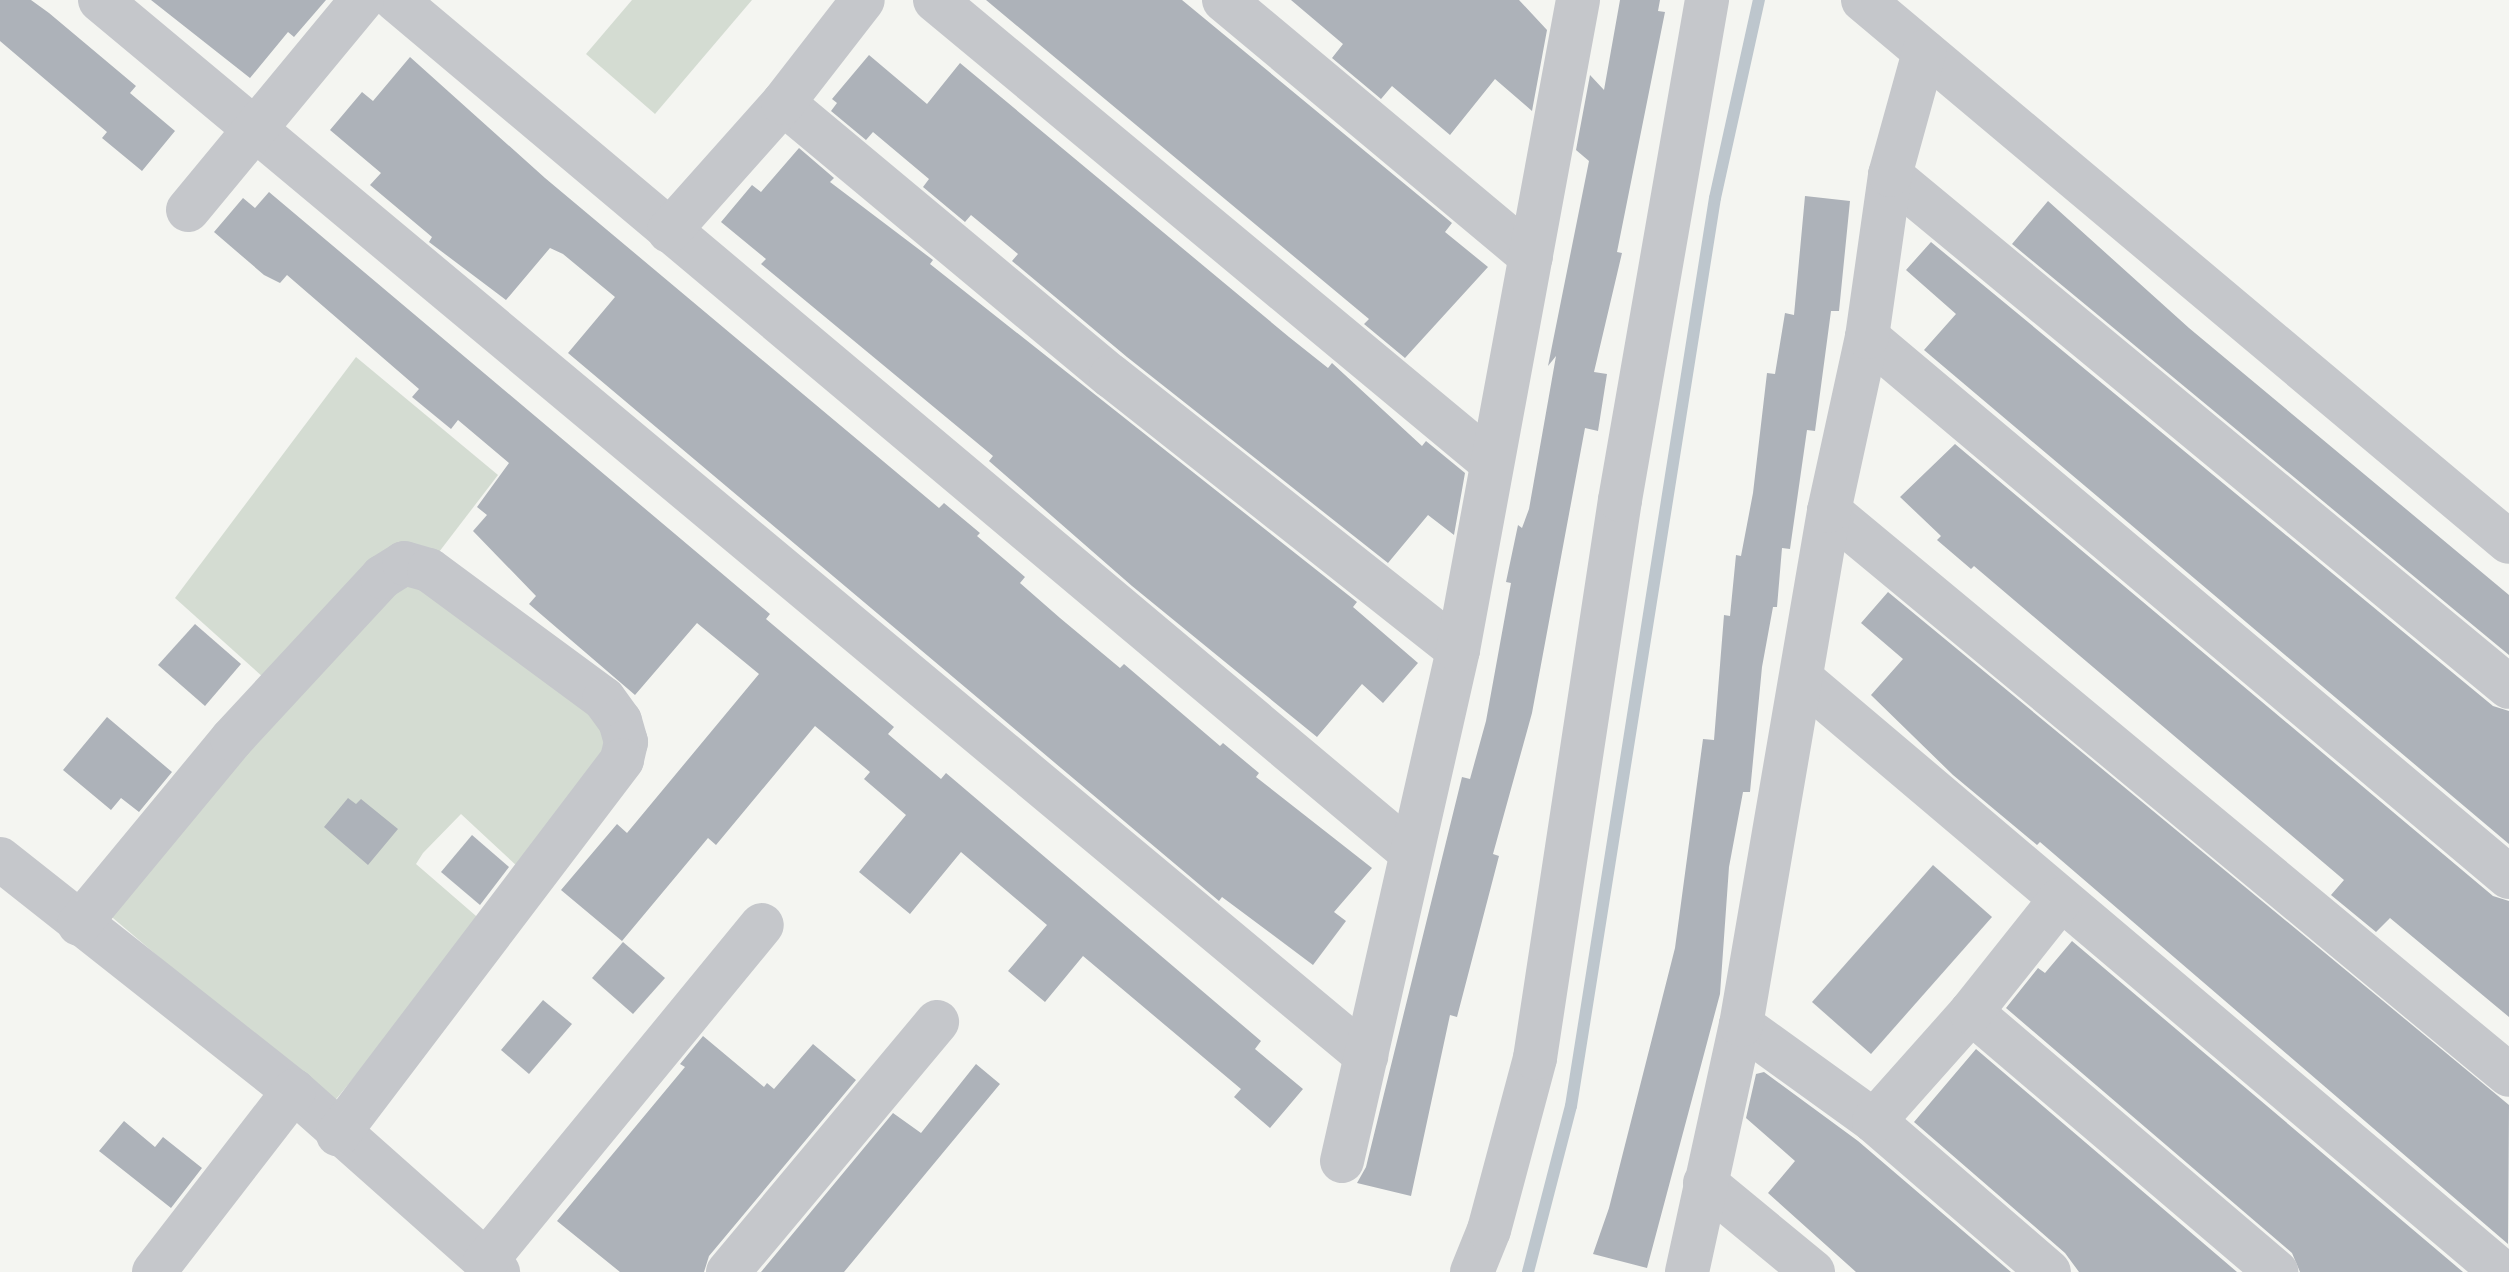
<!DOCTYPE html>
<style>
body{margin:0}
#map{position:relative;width:2509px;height:1272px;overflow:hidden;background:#f4f5f1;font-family:"Work Sans",sans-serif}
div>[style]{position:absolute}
.green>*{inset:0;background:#d4dcd2}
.stream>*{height:12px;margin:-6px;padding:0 6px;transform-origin:6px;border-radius:6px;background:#bdc6cd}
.building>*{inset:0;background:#adb2b9}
.minor>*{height:44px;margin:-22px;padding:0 22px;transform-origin:22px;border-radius:22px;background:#c5c7cb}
span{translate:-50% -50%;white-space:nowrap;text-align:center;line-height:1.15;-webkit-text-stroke:8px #fff;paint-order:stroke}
</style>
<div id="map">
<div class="green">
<div style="clip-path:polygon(632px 0,752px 0,655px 114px,586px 54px)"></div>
<div style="clip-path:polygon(356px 357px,498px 475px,426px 569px,264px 678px,175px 598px)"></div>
<div style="clip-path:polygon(409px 579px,616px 733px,518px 867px,461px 814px,423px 853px,416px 864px,483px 922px,332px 1104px,100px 907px)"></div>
</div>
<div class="stream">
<div style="left:1528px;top:1272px;width:171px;rotate:-75.5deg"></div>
<div style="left:1571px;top:1106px;width:919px;rotate:-80.99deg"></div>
<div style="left:1715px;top:198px;width:203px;rotate:-77.5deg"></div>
</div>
<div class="building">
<div style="clip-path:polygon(0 0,31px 0,49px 13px,136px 86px,130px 93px,175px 131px,142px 171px,102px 138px,107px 132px,0 41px)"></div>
<div style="clip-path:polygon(151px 0,326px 0,294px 37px,288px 32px,250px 78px)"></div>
<div style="clip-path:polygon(986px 0,1182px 0,1452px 223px,1445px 232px,1488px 267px,1405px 358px,1364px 324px,1369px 319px)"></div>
<div style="clip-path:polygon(1291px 0,1519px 0,1547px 30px,1532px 111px,1495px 79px,1450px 135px,1392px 86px,1381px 99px,1332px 58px,1343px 44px)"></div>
<div style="clip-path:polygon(1620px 0,1660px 0,1658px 11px,1665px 12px,1617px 252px,1622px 253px,1594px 372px,1607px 374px,1598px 431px,1585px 428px,1532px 713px,1493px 854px,1499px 856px,1457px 1017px,1450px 1015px,1411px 1196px,1357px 1183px,1366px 1167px,1462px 777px,1470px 779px,1486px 721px,1511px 583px,1506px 582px,1518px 525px,1522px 528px,1529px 509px,1556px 356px,1548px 366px,1589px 161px,1576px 150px,1590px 75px,1604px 90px)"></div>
<div style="clip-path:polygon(869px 55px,927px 104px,960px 63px,1289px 337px,1328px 368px,1332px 363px,1422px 446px,1426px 441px,1465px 473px,1454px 535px,1428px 515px,1388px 563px,1127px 357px,1012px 261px,1018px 254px,971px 215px,965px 222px,923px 187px,929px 179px,873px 132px,866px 140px,831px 111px,837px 103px,832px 99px)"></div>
<div style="clip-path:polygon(410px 57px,545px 178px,939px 508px,944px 503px,980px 533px,977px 536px,1025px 577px,1020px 583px,1060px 618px,1120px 668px,1124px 664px,1220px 746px,1223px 743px,1259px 773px,1256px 777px,1372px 868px,1334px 912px,1346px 921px,1313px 965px,1222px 897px,1219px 901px,568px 353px,615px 297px,563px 254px,550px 248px,506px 300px,429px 242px,432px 237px,370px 185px,381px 173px,330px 130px,362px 92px,373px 101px)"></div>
<div style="clip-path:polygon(799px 148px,834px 178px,830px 182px,933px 260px,930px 264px,1357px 602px,1353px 607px,1418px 663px,1383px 703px,1362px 684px,1317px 737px,1132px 586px,989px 461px,993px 456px,761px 264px,766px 259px,721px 222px,752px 185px,761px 192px)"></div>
<div style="clip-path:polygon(269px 192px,770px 614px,766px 619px,894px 727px,888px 734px,941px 779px,946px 773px,1261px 1041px,1255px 1049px,1303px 1089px,1270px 1128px,1234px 1097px,1241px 1089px,1083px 956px,1045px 1002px,1008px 971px,1047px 925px,961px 852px,910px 914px,859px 872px,906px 815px,864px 779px,870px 772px,815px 726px,716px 845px,708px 838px,622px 941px,561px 890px,617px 824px,627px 833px,759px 674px,697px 623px,635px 695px,529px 604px,536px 596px,473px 531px,487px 515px,477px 507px,509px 463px,458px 420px,451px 429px,412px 397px,419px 389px,287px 275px,280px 283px,264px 275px,214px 232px,243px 198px,255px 208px)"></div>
<div style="clip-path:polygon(1805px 196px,1850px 201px,1839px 311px,1831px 311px,1815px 431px,1807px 430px,1790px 549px,1782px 548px,1777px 607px,1773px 607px,1762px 667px,1750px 792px,1743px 792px,1729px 867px,1720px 994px,1647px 1268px,1593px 1254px,1609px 1208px,1675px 948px,1703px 739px,1714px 740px,1724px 615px,1730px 616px,1736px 555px,1741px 556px,1753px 493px,1767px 373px,1775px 374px,1785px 313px,1794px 315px)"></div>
<div style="clip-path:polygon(2048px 201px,2189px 328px,2509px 595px,2509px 655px,2012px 244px)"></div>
<div style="clip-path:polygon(1931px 242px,2493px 706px,2509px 711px,2509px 844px,1924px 350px,1956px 314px,1906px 270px)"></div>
<div style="clip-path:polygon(1955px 444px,2493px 896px,2509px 901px,2509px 1017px,2390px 918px,2376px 932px,2331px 895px,2344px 880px,1974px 566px,1971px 569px,1937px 540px,1941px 536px,1900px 497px)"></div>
<div style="clip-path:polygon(1888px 592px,2509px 1105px,2508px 1244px,2040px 842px,2037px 845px,1953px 775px,1871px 695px,1903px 659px,1861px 623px)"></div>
<div style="clip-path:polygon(195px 624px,241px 664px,205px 706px,158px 665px)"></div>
<div style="clip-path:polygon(107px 717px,172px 772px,139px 812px,121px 798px,111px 810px,63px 770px)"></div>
<div style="clip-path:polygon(348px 798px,356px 804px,361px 799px,398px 829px,368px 865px,324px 827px)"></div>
<div style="clip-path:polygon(472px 835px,509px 867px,480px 905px,441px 872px)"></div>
<div style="clip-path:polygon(1933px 865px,1992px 917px,1871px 1054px,1812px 1002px)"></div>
<div style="clip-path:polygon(2072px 941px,2463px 1272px,2300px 1272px,2292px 1253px,2006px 1008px,2038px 968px,2045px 973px)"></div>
<div style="clip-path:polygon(623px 942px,665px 978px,633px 1014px,592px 978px)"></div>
<div style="clip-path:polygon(543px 1000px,572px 1024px,529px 1074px,501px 1050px)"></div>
<div style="clip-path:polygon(703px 1036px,764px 1087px,767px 1083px,774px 1089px,813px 1044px,856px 1080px,709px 1256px,704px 1272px,620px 1272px,557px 1221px,685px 1067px,680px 1064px)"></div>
<div style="clip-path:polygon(1976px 1049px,2237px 1272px,2079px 1272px,2065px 1253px,1914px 1122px)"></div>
<div style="clip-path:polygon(976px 1064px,1000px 1084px,844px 1272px,761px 1272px,893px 1113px,921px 1133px)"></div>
<div style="clip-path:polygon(1764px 1072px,1858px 1141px,2011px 1272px,1856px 1272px,1768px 1193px,1795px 1161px,1746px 1118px,1756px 1074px)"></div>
<div style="clip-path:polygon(124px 1121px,155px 1147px,163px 1137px,202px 1168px,171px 1208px,99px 1151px)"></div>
</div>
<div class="minor">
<div style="left:100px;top:0;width:1649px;rotate:39.83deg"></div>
<div style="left:396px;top:0;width:1323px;rotate:40.03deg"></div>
<div style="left:935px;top:0;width:724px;rotate:39.73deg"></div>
<div style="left:1224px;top:0;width:400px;rotate:39.9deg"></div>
<div style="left:1863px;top:0;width:843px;rotate:40deg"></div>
<div style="left:783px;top:103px;width:427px;rotate:39.8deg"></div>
<div style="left:1111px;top:376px;width:442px;rotate:38.3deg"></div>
<div style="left:1890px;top:175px;width:803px;rotate:39.6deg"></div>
<div style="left:188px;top:210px;width:273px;rotate:-50.4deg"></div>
<div style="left:669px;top:231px;width:171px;rotate:-48.3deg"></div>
<div style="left:783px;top:103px;width:130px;rotate:-52.2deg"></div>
<div style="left:1867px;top:337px;width:839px;rotate:40.07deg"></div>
<div style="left:1829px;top:511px;width:883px;rotate:39.67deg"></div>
<div style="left:1804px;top:681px;width:915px;rotate:40.25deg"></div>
<div style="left:0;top:859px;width:375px;rotate:38.3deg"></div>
<div style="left:294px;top:1091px;width:273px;rotate:41.6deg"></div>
<div style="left:79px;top:924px;width:240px;rotate:-50.4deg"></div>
<div style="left:232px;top:739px;width:221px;rotate:-47.2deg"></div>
<div style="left:382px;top:577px;width:26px;rotate:-32deg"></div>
<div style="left:404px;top:563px;width:26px;rotate:16deg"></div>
<div style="left:429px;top:570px;width:217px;rotate:36.4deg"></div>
<div style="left:604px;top:699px;width:27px;rotate:54deg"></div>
<div style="left:620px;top:721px;width:22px;rotate:74deg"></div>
<div style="left:626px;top:742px;width:18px;rotate:103deg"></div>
<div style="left:622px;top:760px;width:470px;rotate:127.2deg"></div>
<div style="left:1971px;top:1012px;width:401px;rotate:40.4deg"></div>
<div style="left:1741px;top:1025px;width:164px;rotate:35.8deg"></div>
<div style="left:1874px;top:1121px;width:231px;rotate:40.8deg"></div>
<div style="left:1874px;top:1121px;width:146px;rotate:-48.3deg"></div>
<div style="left:1971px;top:1012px;width:144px;rotate:-51.5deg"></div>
<div style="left:1342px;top:1161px;width:524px;rotate:-77.21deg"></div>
<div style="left:1458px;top:650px;width:661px;rotate:-79.54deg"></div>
<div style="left:1705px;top:1183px;width:140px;rotate:39.5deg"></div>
<div style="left:485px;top:1262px;width:436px;rotate:-50.6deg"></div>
<div style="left:154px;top:1272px;width:229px;rotate:-52.3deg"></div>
<div style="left:728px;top:1272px;width:326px;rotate:-50.1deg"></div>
<div style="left:1472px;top:1272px;width:45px;rotate:-68deg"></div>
<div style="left:1489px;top:1230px;width:178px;rotate:-75deg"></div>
<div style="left:1535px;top:1058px;width:564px;rotate:-81.34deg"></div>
<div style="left:1620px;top:500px;width:508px;rotate:-80.13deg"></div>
<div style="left:1687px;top:1272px;width:253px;rotate:-77.7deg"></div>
<div style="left:1741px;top:1025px;width:521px;rotate:-80.28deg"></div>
<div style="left:1829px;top:511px;width:178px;rotate:-77.7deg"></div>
<div style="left:1867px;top:337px;width:164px;rotate:-81.9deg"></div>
<div style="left:1890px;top:175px;width:128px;rotate:-74.5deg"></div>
</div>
</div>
